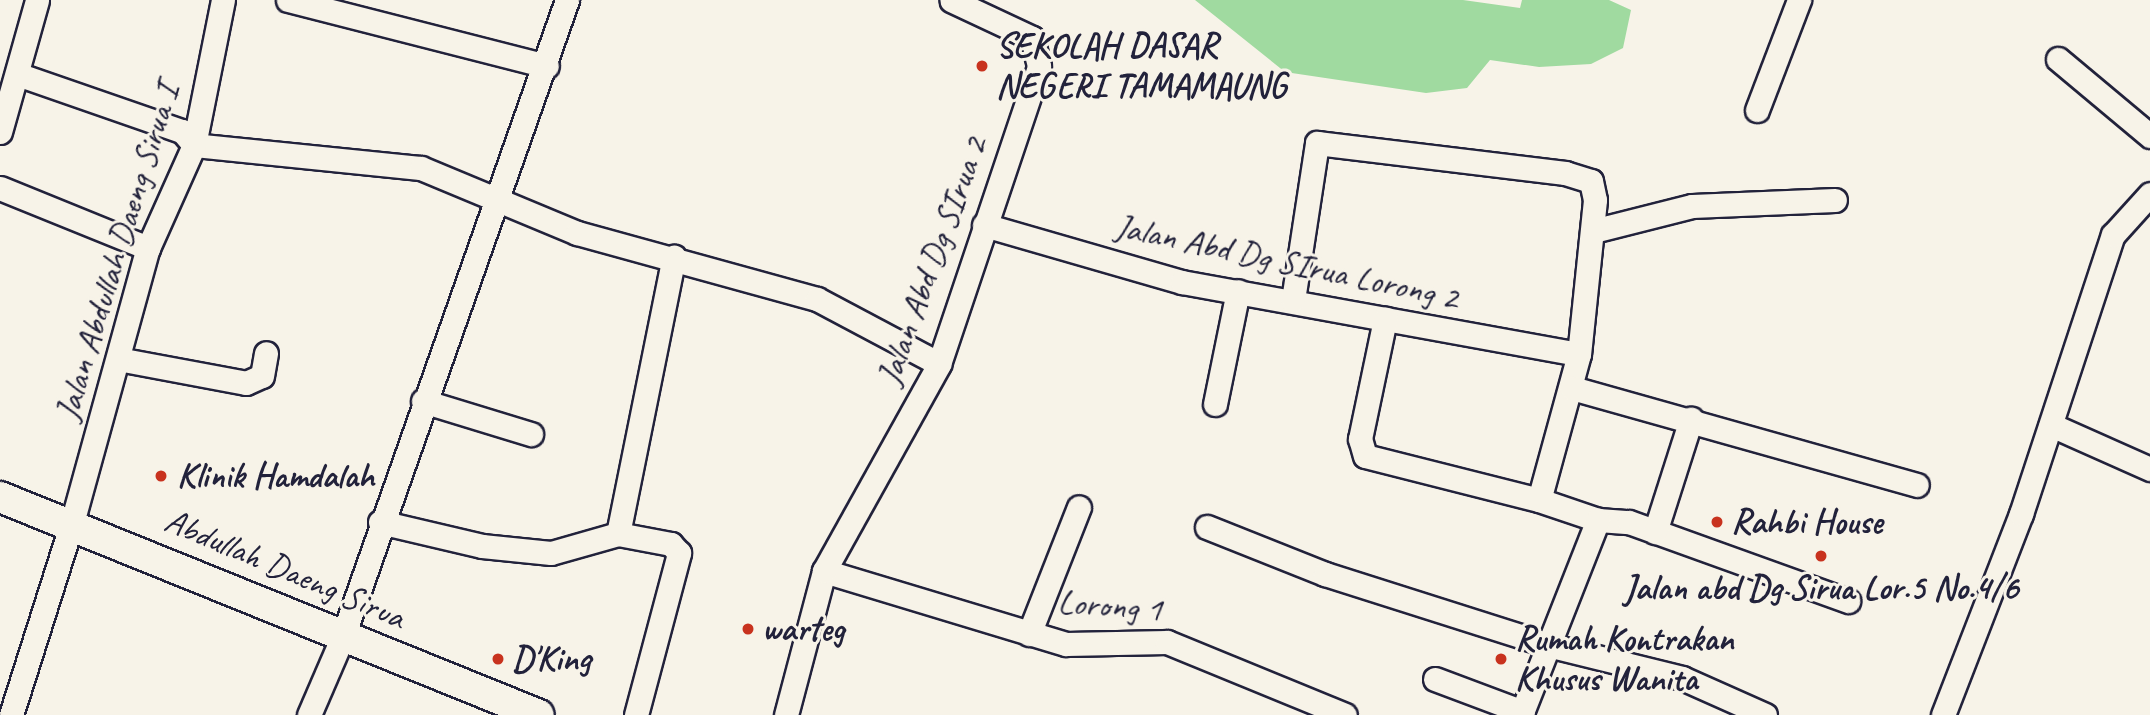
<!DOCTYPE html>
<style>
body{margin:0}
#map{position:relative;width:2150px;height:715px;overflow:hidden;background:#f7f3e8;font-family:Caveat,sans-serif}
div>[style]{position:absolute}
.green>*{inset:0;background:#a0daa0}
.roads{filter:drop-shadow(2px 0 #22223b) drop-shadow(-2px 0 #22223b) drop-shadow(0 2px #22223b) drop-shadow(0 -2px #22223b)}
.minor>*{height:23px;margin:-11.5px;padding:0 11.5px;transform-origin:11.5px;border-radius:11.5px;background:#f7f3e8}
.major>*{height:30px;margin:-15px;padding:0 15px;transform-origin:15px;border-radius:15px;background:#f7f3e8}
.dots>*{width:19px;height:19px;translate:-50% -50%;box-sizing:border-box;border:4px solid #f7f3e8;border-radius:50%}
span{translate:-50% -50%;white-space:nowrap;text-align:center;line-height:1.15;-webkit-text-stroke:6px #f7f3e8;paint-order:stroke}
.poi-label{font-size:35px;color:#22223b;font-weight:700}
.left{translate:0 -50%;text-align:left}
.street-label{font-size:35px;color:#22223b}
</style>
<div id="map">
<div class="green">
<div style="clip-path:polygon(1195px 0,1463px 0,1520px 8px,1522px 0,1609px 0,1631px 10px,1623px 48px,1591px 64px,1539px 67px,1490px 60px,1467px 88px,1426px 93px,1285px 72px)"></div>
</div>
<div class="roads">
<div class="minor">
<div style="left:288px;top:0;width:267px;rotate:14.3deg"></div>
<div style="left:2058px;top:59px;width:120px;rotate:39.9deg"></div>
<div style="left:17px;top:74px;width:175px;rotate:19.1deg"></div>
<div style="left:182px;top:131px;width:18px;rotate:49deg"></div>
<div style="left:194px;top:145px;width:228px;rotate:5.8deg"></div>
<div style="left:421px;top:168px;width:169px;rotate:22.6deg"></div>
<div style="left:577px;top:233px;width:249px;rotate:15.4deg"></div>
<div style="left:817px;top:299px;width:138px;rotate:28deg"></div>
<div style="left:1757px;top:110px;width:118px;rotate:-69.1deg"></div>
<div style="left:0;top:132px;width:137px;rotate:-74.3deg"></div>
<div style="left:0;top:188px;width:160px;rotate:22.1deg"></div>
<div style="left:984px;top:225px;width:206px;rotate:16.1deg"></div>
<div style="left:1182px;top:282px;width:403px;rotate:10.3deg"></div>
<div style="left:1593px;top:231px;width:102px;rotate:-14.2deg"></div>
<div style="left:1692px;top:206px;width:143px;rotate:-2.4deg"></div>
<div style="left:1293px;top:300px;width:159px;rotate:-81.3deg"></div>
<div style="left:1317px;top:143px;width:250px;rotate:6.9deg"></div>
<div style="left:1565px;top:173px;width:27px;rotate:17deg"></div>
<div style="left:1591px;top:181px;width:19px;rotate:78deg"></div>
<div style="left:1595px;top:200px;width:155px;rotate:95.9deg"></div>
<div style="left:1579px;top:354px;width:151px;rotate:105.3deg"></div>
<div style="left:1539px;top:500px;width:179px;rotate:-165.8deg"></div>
<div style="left:1365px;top:456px;width:18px;rotate:-106deg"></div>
<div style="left:1360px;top:439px;width:123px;rotate:-78.2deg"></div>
<div style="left:118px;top:359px;width:130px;rotate:10.6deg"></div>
<div style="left:246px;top:383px;width:17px;rotate:-24deg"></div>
<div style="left:262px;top:376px;width:23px;rotate:-80deg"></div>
<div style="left:1572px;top:388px;width:358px;rotate:15.7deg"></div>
<div style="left:423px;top:401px;width:113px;rotate:17deg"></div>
<div style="left:1215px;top:404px;width:115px;rotate:-78.5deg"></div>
<div style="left:2051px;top:425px;width:108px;rotate:24deg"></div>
<div style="left:1539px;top:500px;width:62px;rotate:18.7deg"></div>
<div style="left:1598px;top:520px;width:31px;rotate:4deg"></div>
<div style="left:1629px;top:522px;width:233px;rotate:19.8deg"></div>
<div style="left:380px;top:522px;width:105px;rotate:13.2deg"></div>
<div style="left:482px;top:546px;width:69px;rotate:5.8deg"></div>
<div style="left:551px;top:553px;width:70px;rotate:-15.8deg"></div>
<div style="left:1207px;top:527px;width:127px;rotate:21.7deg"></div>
<div style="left:1325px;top:574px;width:238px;rotate:17.6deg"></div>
<div style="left:1552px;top:646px;width:134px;rotate:13.8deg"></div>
<div style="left:1682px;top:678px;width:91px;rotate:24deg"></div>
<div style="left:1655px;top:532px;width:119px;rotate:-72.3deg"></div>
<div style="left:824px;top:571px;width:253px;rotate:16.8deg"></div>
<div style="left:1066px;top:644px;width:101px;rotate:-1.1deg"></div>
<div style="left:1167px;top:642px;width:192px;rotate:22.3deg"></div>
<div style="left:1029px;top:634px;width:136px;rotate:-68.5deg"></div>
<div style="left:1435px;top:679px;width:94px;rotate:20.6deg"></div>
<div style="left:11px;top:715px;width:201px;rotate:-72.4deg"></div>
<div style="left:72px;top:523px;width:285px;rotate:-74.6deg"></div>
<div style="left:148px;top:248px;width:113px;rotate:-65.9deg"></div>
<div style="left:194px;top:145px;width:148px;rotate:-78.7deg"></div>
<div style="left:309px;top:715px;width:86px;rotate:-66.7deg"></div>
<div style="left:343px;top:636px;width:674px;rotate:-70.6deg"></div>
<div style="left:636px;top:715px;width:168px;rotate:-75.1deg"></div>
<div style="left:679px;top:553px;width:12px;rotate:-132deg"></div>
<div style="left:671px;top:544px;width:54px;rotate:-169.3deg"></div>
<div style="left:618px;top:534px;width:283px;rotate:-78.6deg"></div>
<div style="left:786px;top:715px;width:149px;rotate:-75.2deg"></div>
<div style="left:824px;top:571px;width:237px;rotate:-60.9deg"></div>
<div style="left:939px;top:364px;width:314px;rotate:-71.4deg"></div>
<div style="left:1039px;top:66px;width:29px;rotate:-104deg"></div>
<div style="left:1032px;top:38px;width:89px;rotate:-154.9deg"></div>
<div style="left:1521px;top:715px;width:210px;rotate:-68.5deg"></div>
<div style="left:1943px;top:715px;width:216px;rotate:-68.8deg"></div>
<div style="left:2021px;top:514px;width:294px;rotate:-71.8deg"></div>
<div style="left:2113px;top:235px;width:55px;rotate:-47.9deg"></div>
</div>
<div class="major">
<div style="left:0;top:497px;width:581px;rotate:22.02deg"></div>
</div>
</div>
<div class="dots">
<div style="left:982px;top:66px;background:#c8321e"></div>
<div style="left:161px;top:476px;background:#c8321e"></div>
<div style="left:1717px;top:522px;background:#c8321e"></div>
<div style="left:1821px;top:556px;background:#c8321e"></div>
<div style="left:748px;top:629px;background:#c8321e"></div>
<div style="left:498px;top:659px;background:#c8321e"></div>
<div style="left:1501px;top:659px;background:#c8321e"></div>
</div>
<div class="poi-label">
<span class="left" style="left:996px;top:66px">SEKOLAH DASAR<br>NEGERI TAMAMAUNG</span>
<span class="left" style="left:177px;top:476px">Klinik Hamdalah</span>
<span class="left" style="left:1731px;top:522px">Rahbi House</span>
<span style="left:1821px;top:588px">Jalan abd Dg Sirua Lor.5 No.4/6</span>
<span class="left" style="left:762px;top:629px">warteg</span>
<span class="left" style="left:1515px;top:659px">Rumah Kontrakan<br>Khusus Wanita</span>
<span class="left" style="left:512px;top:659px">D'King</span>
</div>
<div class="street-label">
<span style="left:117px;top:252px;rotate:-73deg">Jalan Abdullah Daeng Sirua I</span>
<span style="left:932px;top:261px;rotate:-70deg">Jalan Abd Dg SIrua 2</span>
<span style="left:1287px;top:262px;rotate:12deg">Jalan Abd Dg SIrua Lorong 2</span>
<span style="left:285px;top:569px;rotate:23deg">Abdullah Daeng Sirua</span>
<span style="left:1110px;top:606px;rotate:4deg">Lorong 1</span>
</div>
</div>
